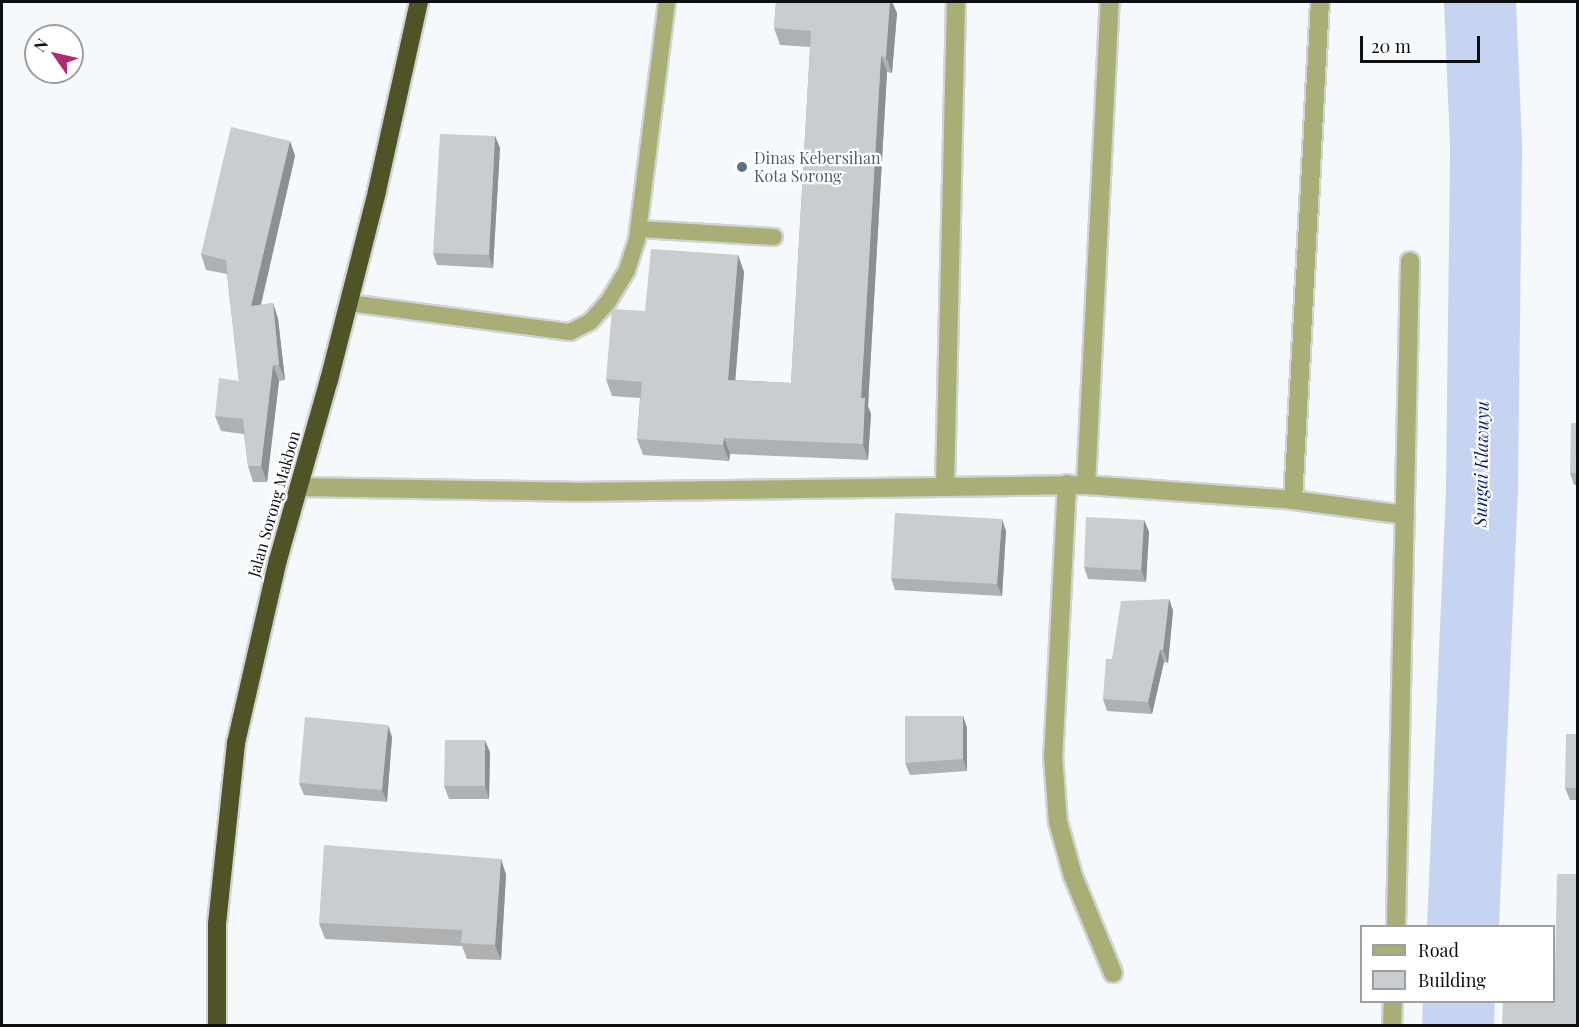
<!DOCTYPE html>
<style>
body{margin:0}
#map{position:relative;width:1579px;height:1027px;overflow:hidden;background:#f6f9fb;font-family:"Playfair Display",serif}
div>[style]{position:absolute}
.river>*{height:72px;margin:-36px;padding:0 36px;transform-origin:36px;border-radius:36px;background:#c6d4f1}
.roads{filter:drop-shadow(2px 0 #d1d4d5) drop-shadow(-2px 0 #d1d4d5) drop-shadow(0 2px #d1d4d5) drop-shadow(0 -2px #d1d4d5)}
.lane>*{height:16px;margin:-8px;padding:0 8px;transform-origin:8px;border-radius:8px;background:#a8ae76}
.street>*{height:18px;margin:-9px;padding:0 9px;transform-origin:9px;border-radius:9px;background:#a8ae76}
.highway>*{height:18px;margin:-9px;padding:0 9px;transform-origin:9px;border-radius:9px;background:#4f5325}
.wall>*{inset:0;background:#aeb0b2}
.shaded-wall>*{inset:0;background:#8d9091}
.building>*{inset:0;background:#cacdcf}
.dots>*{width:16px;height:16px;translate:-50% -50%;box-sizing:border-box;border:3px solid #fff;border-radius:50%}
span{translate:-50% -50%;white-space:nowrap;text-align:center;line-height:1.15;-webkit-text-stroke:4.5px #fff;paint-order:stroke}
.service-label{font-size:16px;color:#4e5e75}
.left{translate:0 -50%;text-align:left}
.street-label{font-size:16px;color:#0e0f10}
.water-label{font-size:18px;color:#041e6c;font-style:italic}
.frame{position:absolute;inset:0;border:3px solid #0e0f10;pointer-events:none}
.legend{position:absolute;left:1360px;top:925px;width:195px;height:78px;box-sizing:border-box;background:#fff;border:2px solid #9f9f9f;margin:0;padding:8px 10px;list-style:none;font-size:18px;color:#0e0f10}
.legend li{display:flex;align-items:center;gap:12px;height:30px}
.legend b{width:30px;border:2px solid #9f9f9f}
.north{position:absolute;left:24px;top:24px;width:60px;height:60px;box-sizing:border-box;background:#fff;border:2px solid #9f9f9f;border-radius:50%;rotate:304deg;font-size:16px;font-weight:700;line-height:24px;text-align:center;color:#0e0f10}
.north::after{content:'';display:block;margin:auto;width:21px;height:27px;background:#b12a6f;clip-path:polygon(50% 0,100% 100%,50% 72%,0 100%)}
.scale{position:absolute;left:1360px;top:36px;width:120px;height:27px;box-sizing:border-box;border:3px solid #0e0f10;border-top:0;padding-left:8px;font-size:18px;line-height:21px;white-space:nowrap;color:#0e0f10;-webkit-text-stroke:4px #fff;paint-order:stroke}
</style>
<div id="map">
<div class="river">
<div style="left:1463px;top:926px;width:441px;rotate:-87.5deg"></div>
<div style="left:1482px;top:485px;width:340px;rotate:-89.3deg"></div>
<div style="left:1486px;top:145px;width:143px;rotate:-92.4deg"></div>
<div style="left:1458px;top:1026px;width:24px;rotate:-88deg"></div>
</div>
<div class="roads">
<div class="lane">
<div style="left:639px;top:229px;width:135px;rotate:3.4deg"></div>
<div style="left:349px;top:303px;width:223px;rotate:7.5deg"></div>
<div style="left:570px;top:332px;width:22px;rotate:-27deg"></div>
<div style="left:590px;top:322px;width:27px;rotate:-48deg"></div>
<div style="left:608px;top:302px;width:37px;rotate:-59deg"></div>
<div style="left:627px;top:270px;width:33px;rotate:-72deg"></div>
<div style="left:637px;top:239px;width:239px;rotate:-82.8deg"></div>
</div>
<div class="street">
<div style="left:1067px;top:484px;width:272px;rotate:92.9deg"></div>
<div style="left:1053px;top:756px;width:66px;rotate:85.7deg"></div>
<div style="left:1058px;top:822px;width:56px;rotate:74.5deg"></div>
<div style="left:1073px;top:876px;width:105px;rotate:67.6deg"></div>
<div style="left:1086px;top:485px;width:484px;rotate:-87.2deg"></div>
<div style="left:945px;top:486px;width:484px;rotate:-88.7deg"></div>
<div style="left:299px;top:487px;width:274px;rotate:1deg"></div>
<div style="left:573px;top:492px;width:513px;rotate:-0.78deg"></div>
<div style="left:1086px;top:485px;width:208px;rotate:4.1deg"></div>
<div style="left:1293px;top:500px;width:113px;rotate:7.6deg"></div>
<div style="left:1293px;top:500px;width:499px;rotate:-86.9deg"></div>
<div style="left:1396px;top:926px;width:665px;rotate:-88.79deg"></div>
<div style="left:1392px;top:1026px;width:24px;rotate:-88deg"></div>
</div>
<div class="highway">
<div style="left:217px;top:1026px;width:102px;rotate:-90deg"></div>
<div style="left:217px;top:924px;width:182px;rotate:-84deg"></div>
<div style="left:236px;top:743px;width:188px;rotate:-77.1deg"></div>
<div style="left:278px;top:560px;width:187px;rotate:-74.2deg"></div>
<div style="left:329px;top:380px;width:195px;rotate:-75.7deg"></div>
<div style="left:377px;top:191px;width:194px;rotate:-77.5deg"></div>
</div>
</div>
<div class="wall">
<div style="clip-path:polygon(776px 2px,892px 2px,897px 13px,892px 73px,887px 72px,868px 406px,871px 414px,868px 460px,730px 454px,729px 461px,643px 455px,637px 439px,640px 398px,612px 396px,606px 379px,645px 311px,738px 255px,744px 272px,735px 380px,791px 383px,810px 47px,780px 45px,774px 28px)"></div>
<div style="clip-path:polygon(495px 136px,500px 148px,493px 268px,437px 265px,433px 253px)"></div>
<div style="clip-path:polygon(290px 141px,295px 156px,261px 305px,273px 303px,278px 319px,285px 380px,279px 381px,267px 482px,253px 482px,248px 466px,244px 434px,221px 431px,215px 416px,239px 381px,227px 274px,206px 270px,201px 254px)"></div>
<div style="clip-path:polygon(1578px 423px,1578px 485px,1574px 485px,1570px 473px)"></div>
<div style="clip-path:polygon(1144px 520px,1149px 532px,1146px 582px,1088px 579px,1084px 567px)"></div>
<div style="clip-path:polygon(1006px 531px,1002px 596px,895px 590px,891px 578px)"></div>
<div style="clip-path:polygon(1169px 599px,1173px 611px,1168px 663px,1164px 662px,1152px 714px,1107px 711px,1103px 699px,1112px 659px)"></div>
<div style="clip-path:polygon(963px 716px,967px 728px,967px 771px,910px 775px,905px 763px)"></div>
<div style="clip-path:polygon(1578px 734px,1578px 800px,1570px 800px,1565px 788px)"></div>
<div style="clip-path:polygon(392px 737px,387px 802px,304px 795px,299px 783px)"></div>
<div style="clip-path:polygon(490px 752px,489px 799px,449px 799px,444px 786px)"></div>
<div style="clip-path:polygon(501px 859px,506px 875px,501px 960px,467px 959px,462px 946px,325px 939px,319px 923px)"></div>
</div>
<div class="shaded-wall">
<div style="clip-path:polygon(887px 2px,892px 2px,897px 13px,892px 73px,886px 57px)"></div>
<div style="clip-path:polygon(881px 56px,887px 72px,868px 406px,871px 414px,868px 460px,863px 444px,861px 398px)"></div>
<div style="clip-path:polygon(495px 136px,500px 148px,493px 268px,489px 255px)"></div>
<div style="clip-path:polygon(290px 141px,295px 156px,257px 321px,251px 306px)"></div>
<div style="clip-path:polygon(738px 255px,744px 272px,734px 396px,728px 380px)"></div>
<div style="clip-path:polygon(273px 303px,278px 319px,285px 380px,279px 365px)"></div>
<div style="clip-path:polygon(273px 365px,279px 381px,267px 482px,261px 466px)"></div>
<div style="clip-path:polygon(724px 438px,730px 454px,729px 461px,723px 445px)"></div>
<div style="clip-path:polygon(1002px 519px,1006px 531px,1002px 596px,997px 584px)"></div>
<div style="clip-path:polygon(1144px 520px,1149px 532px,1146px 582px,1141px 570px)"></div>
<div style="clip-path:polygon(1169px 599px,1173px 611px,1168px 663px,1163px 650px)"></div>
<div style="clip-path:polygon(1160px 650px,1164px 662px,1152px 714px,1148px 702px)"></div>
<div style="clip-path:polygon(963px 716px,967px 728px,967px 771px,963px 759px)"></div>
<div style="clip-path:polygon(388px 725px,392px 737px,387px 802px,382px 790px)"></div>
<div style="clip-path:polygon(485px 740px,490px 752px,489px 799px,485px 786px)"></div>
<div style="clip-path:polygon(501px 859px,506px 875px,501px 960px,495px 945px)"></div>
</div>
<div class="building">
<div style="clip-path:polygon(776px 2px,890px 2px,886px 57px,881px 56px,861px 398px,865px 398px,863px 444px,724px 438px,723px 445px,637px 439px,642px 382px,606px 379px,612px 309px,645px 311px,651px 249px,738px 255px,728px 380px,791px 383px,811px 31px,774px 28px)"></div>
<div style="clip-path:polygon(231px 127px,290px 141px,251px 306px,273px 303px,279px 365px,273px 365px,261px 466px,248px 466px,243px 419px,215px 416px,219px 378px,239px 381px,226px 260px,201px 254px)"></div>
<div style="clip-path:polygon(440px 134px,495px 136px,489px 255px,433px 253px)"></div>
<div style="clip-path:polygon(1571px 423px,1578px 423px,1578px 473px,1570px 473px)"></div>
<div style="clip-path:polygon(895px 513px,1002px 519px,997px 584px,891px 578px)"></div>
<div style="clip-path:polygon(1086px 517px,1144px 520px,1141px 570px,1084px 567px)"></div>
<div style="clip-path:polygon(1169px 599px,1163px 650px,1160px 650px,1148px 702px,1103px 699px,1106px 659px,1112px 659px,1121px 601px)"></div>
<div style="clip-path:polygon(905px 716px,963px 716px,963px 759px,905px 763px)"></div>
<div style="clip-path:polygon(305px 717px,388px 725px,382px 790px,299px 783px)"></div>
<div style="clip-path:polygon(1566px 734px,1578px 734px,1578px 788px,1565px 788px)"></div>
<div style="clip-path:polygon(445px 740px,485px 740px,485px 786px,444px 786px)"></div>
<div style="clip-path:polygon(324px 845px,501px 859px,495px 945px,461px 943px,462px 930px,319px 923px)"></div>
<div style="clip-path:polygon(1557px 874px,1578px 874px,1578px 1026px,1502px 1026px,1503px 1002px,1554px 1002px,1554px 972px,1555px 972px)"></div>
</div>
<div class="dots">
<div style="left:742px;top:167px;background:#5c6f8a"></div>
</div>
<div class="service-label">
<span class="left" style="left:754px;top:167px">Dinas Kebersihan<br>Kota Sorong</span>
</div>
<div class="street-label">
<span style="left:274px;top:504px;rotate:-74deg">Jalan Sorong Makbon</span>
</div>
<div class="water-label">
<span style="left:1481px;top:464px;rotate:-89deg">Sungai Klawuyu</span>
</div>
<div class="frame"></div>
<ul class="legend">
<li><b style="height:8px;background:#a8ae76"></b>Road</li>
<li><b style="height:16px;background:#cacdcf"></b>Building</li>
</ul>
<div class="north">N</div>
<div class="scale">20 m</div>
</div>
